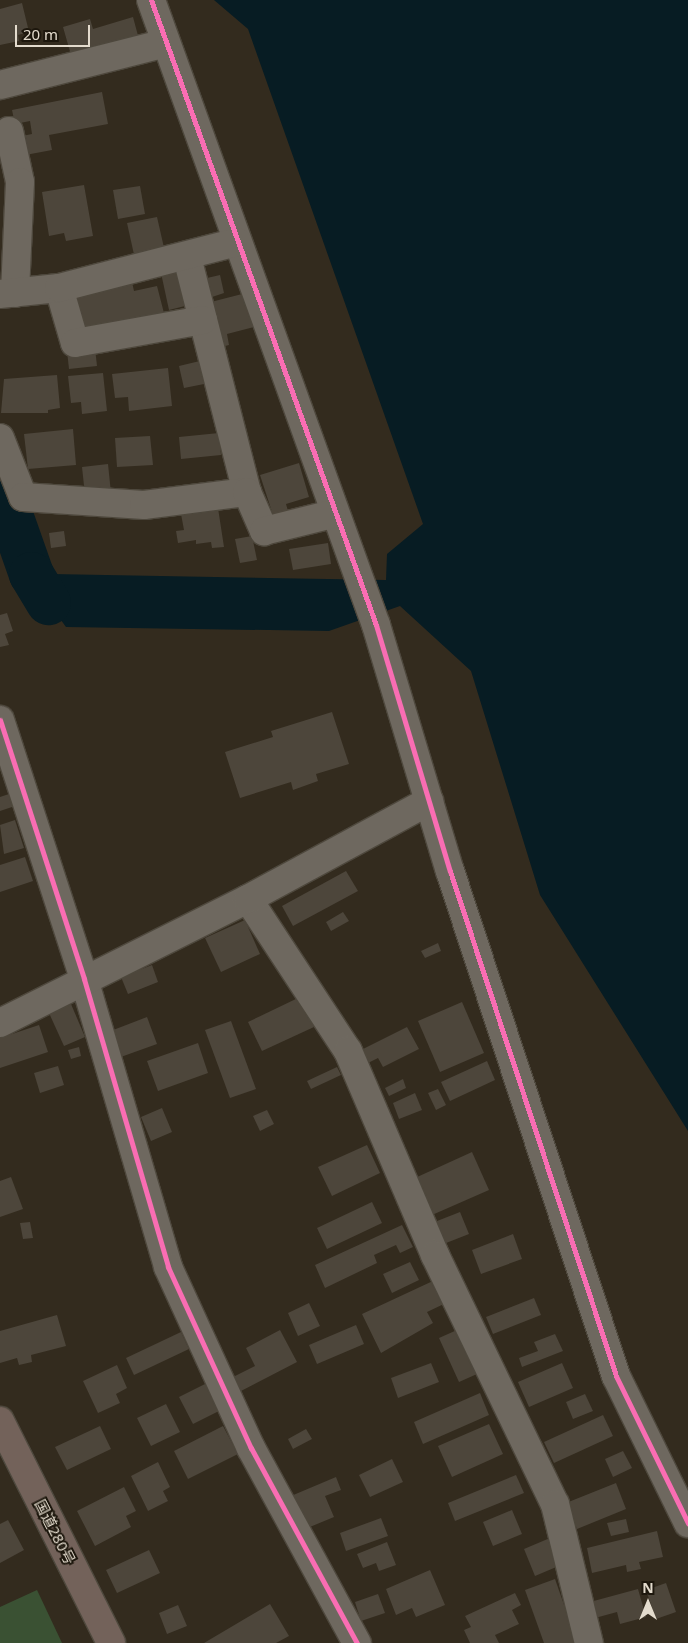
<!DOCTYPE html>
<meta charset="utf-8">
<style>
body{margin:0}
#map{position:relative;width:688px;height:1643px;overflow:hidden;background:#332b1e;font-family:"Noto Sans","Noto Sans JP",sans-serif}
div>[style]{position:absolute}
.green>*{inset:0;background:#3a5133}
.water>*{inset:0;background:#071c23}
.river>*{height:45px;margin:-22.5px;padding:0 22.5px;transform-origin:22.5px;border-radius:22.5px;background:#071c23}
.building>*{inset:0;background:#4d463b}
.roads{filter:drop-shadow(1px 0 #4e483d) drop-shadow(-1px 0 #4e483d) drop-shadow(0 1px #4e483d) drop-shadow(0 -1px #4e483d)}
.minor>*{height:28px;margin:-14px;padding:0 14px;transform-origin:14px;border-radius:14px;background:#6e685f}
.highway>*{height:28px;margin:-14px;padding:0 14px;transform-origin:14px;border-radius:14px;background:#73625a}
.cycleway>*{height:5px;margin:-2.5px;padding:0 2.5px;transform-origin:2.5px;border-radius:2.5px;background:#f96db3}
span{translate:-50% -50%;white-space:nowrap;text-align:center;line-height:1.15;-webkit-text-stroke:4px #1d170d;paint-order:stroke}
.street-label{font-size:15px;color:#e3dbcd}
.north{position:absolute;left:623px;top:1578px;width:50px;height:50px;-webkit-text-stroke:4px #1d170d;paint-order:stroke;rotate:0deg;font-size:14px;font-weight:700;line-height:20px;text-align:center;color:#e3dbcd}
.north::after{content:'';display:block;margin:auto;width:18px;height:22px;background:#e3dbcd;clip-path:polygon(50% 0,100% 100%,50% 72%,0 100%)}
.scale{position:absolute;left:15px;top:25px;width:75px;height:22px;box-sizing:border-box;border:2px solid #e3dbcd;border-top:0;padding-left:6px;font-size:15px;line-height:18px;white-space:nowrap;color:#e3dbcd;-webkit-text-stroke:4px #1d170d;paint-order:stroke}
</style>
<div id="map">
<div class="green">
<div style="clip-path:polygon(37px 1590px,62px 1643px,0 1643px,0 1607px)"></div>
</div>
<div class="water">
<div style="clip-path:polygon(214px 0,688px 0,688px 1131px,540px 895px,471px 671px,400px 606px,329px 631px,66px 627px,48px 602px,51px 574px,386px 580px,387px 554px,423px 524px,248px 29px)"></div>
</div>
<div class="river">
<div style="left:0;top:486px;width:93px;rotate:70.6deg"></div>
<div style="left:31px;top:574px;width:33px;rotate:59deg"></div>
</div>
<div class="building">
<div style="clip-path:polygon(22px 3px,29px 32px,18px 35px,19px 41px,0 45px,0 9px)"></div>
<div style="clip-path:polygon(133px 17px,140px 43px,73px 62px,63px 27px,90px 19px,93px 29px)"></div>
<div style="clip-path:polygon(102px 92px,108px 124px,49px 135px,52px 150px,20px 156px,17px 137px,32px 134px,30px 121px,15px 124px,12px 110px)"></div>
<div style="clip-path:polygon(84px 185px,93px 236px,66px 241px,64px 233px,49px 236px,42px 192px)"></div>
<div style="clip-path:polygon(140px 186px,145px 214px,118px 219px,113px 190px)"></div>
<div style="clip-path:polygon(157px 217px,165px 252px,135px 259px,127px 223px)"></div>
<div style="clip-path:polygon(181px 269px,189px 305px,169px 310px,161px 273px)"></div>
<div style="clip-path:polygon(220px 275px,224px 293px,212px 297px,207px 278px)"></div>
<div style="clip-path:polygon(132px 282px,134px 291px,157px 286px,165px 317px,84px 330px,75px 296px)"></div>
<div style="clip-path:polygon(246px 293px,254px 327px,227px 334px,229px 345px,217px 348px,207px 303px)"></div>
<div style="clip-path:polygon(95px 348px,97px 366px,69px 369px,67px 351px)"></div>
<div style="clip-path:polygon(204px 360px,209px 383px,184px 388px,179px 366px)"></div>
<div style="clip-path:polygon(168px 368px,172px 406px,129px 411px,128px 397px,115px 398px,112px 374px)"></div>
<div style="clip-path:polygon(103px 373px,107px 411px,82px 414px,81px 402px,71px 403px,68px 376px)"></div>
<div style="clip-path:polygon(57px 375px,60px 408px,48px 410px,48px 413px,1px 413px,4px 379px)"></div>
<div style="clip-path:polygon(73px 429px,76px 465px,28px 469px,24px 434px)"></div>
<div style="clip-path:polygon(219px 433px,221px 455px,181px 459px,179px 437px)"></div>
<div style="clip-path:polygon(150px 436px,153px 465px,117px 467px,115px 438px)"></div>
<div style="clip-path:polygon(299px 463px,309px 497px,286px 504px,288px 511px,273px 515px,260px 475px)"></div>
<div style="clip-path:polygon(108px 464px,111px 493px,85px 495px,82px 467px)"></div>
<div style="clip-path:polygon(218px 508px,224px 547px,212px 548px,211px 542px,196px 544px,196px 540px,178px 543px,176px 531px,184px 530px,181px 514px)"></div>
<div style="clip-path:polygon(64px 531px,66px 546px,51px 548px,49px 533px)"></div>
<div style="clip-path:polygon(252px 536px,257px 560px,240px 563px,235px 539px)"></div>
<div style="clip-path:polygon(328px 543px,331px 564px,293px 570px,289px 549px)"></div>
<div style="clip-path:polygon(7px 613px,13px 631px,5px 634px,9px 645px,0 647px,0 615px)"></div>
<div style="clip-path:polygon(332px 712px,349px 764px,316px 774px,318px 781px,293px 790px,291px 782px,240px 798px,225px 752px,273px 737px,271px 731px)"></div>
<div style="clip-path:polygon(12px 793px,15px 806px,0 811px,0 797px)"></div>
<div style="clip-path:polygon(15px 820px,24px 848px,4px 854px,0 825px)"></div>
<div style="clip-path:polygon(25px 857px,33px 881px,0 892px,0 865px)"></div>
<div style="clip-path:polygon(346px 871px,358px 891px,293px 926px,282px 906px)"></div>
<div style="clip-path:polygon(343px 912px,349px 921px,331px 931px,326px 922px)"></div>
<div style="clip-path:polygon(245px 920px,260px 954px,221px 972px,205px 938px)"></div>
<div style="clip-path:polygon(438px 943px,441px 951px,425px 958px,421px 951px)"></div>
<div style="clip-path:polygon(152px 965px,158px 982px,128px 994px,121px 977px)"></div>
<div style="clip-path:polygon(300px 997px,314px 1027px,262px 1051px,248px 1022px)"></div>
<div style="clip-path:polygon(462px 1002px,484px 1053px,440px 1072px,418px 1021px)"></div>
<div style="clip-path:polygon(71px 1004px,85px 1037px,64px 1046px,49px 1013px)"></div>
<div style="clip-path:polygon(147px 1017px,157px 1044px,118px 1058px,108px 1032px)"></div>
<div style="clip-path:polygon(231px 1021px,256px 1089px,230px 1098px,205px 1030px)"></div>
<div style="clip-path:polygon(39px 1025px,48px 1052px,0 1068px,0 1038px)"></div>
<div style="clip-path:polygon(407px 1027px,419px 1049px,383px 1067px,378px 1058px,368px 1063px,361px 1050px)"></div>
<div style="clip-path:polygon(198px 1043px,208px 1073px,158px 1091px,147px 1061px)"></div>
<div style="clip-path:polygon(79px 1047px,81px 1056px,71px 1059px,68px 1050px)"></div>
<div style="clip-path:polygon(487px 1061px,495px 1080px,450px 1101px,441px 1082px)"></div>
<div style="clip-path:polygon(58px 1066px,64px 1085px,40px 1093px,34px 1073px)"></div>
<div style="clip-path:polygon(337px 1067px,341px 1075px,311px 1089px,307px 1081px)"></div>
<div style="clip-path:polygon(403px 1079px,406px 1088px,389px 1096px,385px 1088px)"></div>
<div style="clip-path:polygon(438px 1089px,446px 1105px,436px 1110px,428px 1093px)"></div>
<div style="clip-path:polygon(415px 1093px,422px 1110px,399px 1119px,393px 1103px)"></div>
<div style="clip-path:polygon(162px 1108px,172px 1132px,151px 1141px,141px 1117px)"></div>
<div style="clip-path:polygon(267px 1110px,274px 1124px,260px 1131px,253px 1116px)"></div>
<div style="clip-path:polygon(367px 1145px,380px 1173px,332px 1196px,318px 1167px)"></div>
<div style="clip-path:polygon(472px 1152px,489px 1190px,432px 1215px,415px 1178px)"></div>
<div style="clip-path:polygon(11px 1177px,23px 1209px,0 1217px,0 1181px)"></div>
<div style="clip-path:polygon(372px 1202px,382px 1223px,327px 1249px,317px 1228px)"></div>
<div style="clip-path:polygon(460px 1212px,469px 1234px,441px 1245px,432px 1223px)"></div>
<div style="clip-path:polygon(30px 1222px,33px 1238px,23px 1239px,20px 1223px)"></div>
<div style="clip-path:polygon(402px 1225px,413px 1247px,400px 1253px,396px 1245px,374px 1255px,377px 1263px,325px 1288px,315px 1265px)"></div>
<div style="clip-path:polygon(513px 1234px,522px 1259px,481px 1274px,472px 1250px)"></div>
<div style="clip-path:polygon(410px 1262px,419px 1280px,392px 1293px,383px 1274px)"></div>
<div style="clip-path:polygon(435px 1280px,446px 1303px,427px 1312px,433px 1323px,381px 1353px,362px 1314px)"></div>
<div style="clip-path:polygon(534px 1298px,541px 1315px,493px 1334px,486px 1317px)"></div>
<div style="clip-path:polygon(309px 1303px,320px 1326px,298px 1336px,288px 1313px)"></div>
<div style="clip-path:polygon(57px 1315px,66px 1346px,31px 1355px,32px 1362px,19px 1365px,17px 1358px,0 1363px,0 1331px)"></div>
<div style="clip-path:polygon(356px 1325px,364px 1344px,317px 1364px,309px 1345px)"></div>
<div style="clip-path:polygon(280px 1330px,297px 1362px,241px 1391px,233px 1377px,255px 1366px,246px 1348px)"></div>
<div style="clip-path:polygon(457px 1330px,477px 1374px,459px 1382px,439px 1338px)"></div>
<div style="clip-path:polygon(181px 1332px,189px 1349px,134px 1375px,126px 1358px)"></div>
<div style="clip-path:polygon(555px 1334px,563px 1351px,522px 1367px,519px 1358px,538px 1351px,534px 1342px)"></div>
<div style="clip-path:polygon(431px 1363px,439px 1382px,398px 1398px,391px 1378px)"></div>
<div style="clip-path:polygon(562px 1363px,573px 1388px,529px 1407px,518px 1382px)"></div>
<div style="clip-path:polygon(117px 1365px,127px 1388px,116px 1394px,120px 1403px,98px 1413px,83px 1381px)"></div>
<div style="clip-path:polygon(207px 1383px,221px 1410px,193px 1424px,179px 1397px)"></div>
<div style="clip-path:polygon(480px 1393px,489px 1415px,423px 1444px,414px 1422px)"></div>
<div style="clip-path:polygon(585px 1394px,593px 1411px,573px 1419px,566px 1402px)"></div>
<div style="clip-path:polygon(166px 1404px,180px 1432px,151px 1446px,137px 1418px)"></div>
<div style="clip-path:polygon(603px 1415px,613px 1436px,554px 1463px,544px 1442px)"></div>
<div style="clip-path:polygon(489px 1424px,503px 1454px,452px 1477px,438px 1446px)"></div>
<div style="clip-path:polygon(100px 1426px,111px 1449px,67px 1470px,55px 1447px)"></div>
<div style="clip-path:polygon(223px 1426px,238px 1454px,188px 1479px,174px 1451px)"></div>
<div style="clip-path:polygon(306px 1429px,312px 1439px,293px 1449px,288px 1439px)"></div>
<div style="clip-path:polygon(623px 1451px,632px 1468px,613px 1477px,605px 1459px)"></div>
<div style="clip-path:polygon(392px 1459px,403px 1482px,370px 1497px,359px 1475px)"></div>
<div style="clip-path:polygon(158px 1462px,170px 1487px,163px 1491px,168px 1501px,148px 1511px,131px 1476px)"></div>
<div style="clip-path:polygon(516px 1475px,524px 1493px,455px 1521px,448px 1503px)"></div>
<div style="clip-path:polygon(336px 1477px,341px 1490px,325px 1496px,334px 1517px,305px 1529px,291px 1496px)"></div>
<div style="clip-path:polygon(616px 1483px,626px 1509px,577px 1529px,566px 1503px)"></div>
<div style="clip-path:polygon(124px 1487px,136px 1511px,126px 1516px,131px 1527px,95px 1546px,77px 1511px)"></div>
<div style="clip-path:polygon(512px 1510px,522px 1534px,493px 1546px,483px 1522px)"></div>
<div style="clip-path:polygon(381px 1518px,388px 1536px,346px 1551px,340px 1533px)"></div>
<div style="clip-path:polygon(626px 1519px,629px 1532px,611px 1536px,607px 1523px)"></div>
<div style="clip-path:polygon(8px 1520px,24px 1550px,0 1563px,0 1524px)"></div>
<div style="clip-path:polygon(657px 1531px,663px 1557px,639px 1562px,641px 1569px,627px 1572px,626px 1565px,592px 1573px,587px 1548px)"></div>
<div style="clip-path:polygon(550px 1538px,561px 1565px,535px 1576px,524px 1549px)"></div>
<div style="clip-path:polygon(387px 1542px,396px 1565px,379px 1571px,376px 1563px,363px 1568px,357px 1554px)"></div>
<div style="clip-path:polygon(149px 1550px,160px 1573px,117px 1593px,106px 1570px)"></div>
<div style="clip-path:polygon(430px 1570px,445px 1605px,416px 1617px,412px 1608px,396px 1615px,386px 1589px)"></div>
<div style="clip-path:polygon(555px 1579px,577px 1642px,574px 1643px,544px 1643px,525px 1590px)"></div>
<div style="clip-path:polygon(666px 1583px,676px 1612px,656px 1619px,646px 1590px)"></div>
<div style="clip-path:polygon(638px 1589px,646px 1617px,620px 1624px,617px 1612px,595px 1618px,590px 1602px)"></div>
<div style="clip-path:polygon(515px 1593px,521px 1605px,512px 1610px,519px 1624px,495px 1635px,499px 1643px,470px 1643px,464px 1630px,471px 1627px,465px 1616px)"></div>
<div style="clip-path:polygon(378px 1594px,385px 1613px,361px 1621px,355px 1602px)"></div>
<div style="clip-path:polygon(270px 1604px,289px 1636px,276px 1643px,204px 1643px)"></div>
<div style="clip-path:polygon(178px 1605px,187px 1626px,167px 1634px,159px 1613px)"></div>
</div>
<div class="roads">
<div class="minor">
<div style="left:151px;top:0;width:664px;rotate:70.2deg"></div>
<div style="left:376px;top:625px;width:257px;rotate:73.3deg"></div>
<div style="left:450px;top:871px;width:532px;rotate:71.8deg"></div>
<div style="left:616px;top:1376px;width:164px;rotate:63.9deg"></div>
<div style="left:0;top:85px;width:171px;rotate:-14.2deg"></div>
<div style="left:9px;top:131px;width:52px;rotate:77.8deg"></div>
<div style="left:20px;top:182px;width:111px;rotate:92.6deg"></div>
<div style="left:187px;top:257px;width:243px;rotate:75.7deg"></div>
<div style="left:59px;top:288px;width:57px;rotate:73.8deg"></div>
<div style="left:75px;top:343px;width:130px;rotate:-10.2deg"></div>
<div style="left:0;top:294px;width:59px;rotate:-5.8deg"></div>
<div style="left:59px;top:288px;width:184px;rotate:-14.5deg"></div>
<div style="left:0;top:438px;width:63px;rotate:68.7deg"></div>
<div style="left:23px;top:497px;width:121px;rotate:3.8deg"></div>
<div style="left:144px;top:505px;width:104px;rotate:-7.2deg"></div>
<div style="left:247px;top:492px;width:43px;rotate:66.4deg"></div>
<div style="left:264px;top:531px;width:70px;rotate:-14deg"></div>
<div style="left:0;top:720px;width:272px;rotate:72deg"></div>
<div style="left:84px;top:979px;width:300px;rotate:73.7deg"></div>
<div style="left:168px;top:1267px;width:199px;rotate:65.4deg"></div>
<div style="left:251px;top:1448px;width:222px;rotate:61.5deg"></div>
<div style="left:248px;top:899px;width:182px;rotate:56.7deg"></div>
<div style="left:348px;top:1051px;width:222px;rotate:66.9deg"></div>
<div style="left:435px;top:1255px;width:276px;rotate:64.3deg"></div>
<div style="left:555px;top:1504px;width:143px;rotate:76.3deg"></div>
<div style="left:0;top:1023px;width:277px;rotate:-26.6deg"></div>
<div style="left:248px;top:899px;width:206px;rotate:-28.4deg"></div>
</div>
<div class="highway">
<div style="left:0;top:1421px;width:248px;rotate:63.4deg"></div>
</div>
</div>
<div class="cycleway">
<div style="left:151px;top:0;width:664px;rotate:70.2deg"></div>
<div style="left:376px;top:625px;width:257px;rotate:73.3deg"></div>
<div style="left:450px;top:871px;width:532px;rotate:71.8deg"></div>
<div style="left:616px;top:1376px;width:164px;rotate:63.9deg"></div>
<div style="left:0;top:720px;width:272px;rotate:72deg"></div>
<div style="left:84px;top:979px;width:300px;rotate:73.7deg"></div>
<div style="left:168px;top:1267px;width:199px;rotate:65.4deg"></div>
<div style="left:251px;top:1448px;width:222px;rotate:61.5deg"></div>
</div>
<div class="street-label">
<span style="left:55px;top:1532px;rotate:63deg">国道280号</span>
</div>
<div class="north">N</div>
<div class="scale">20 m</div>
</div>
